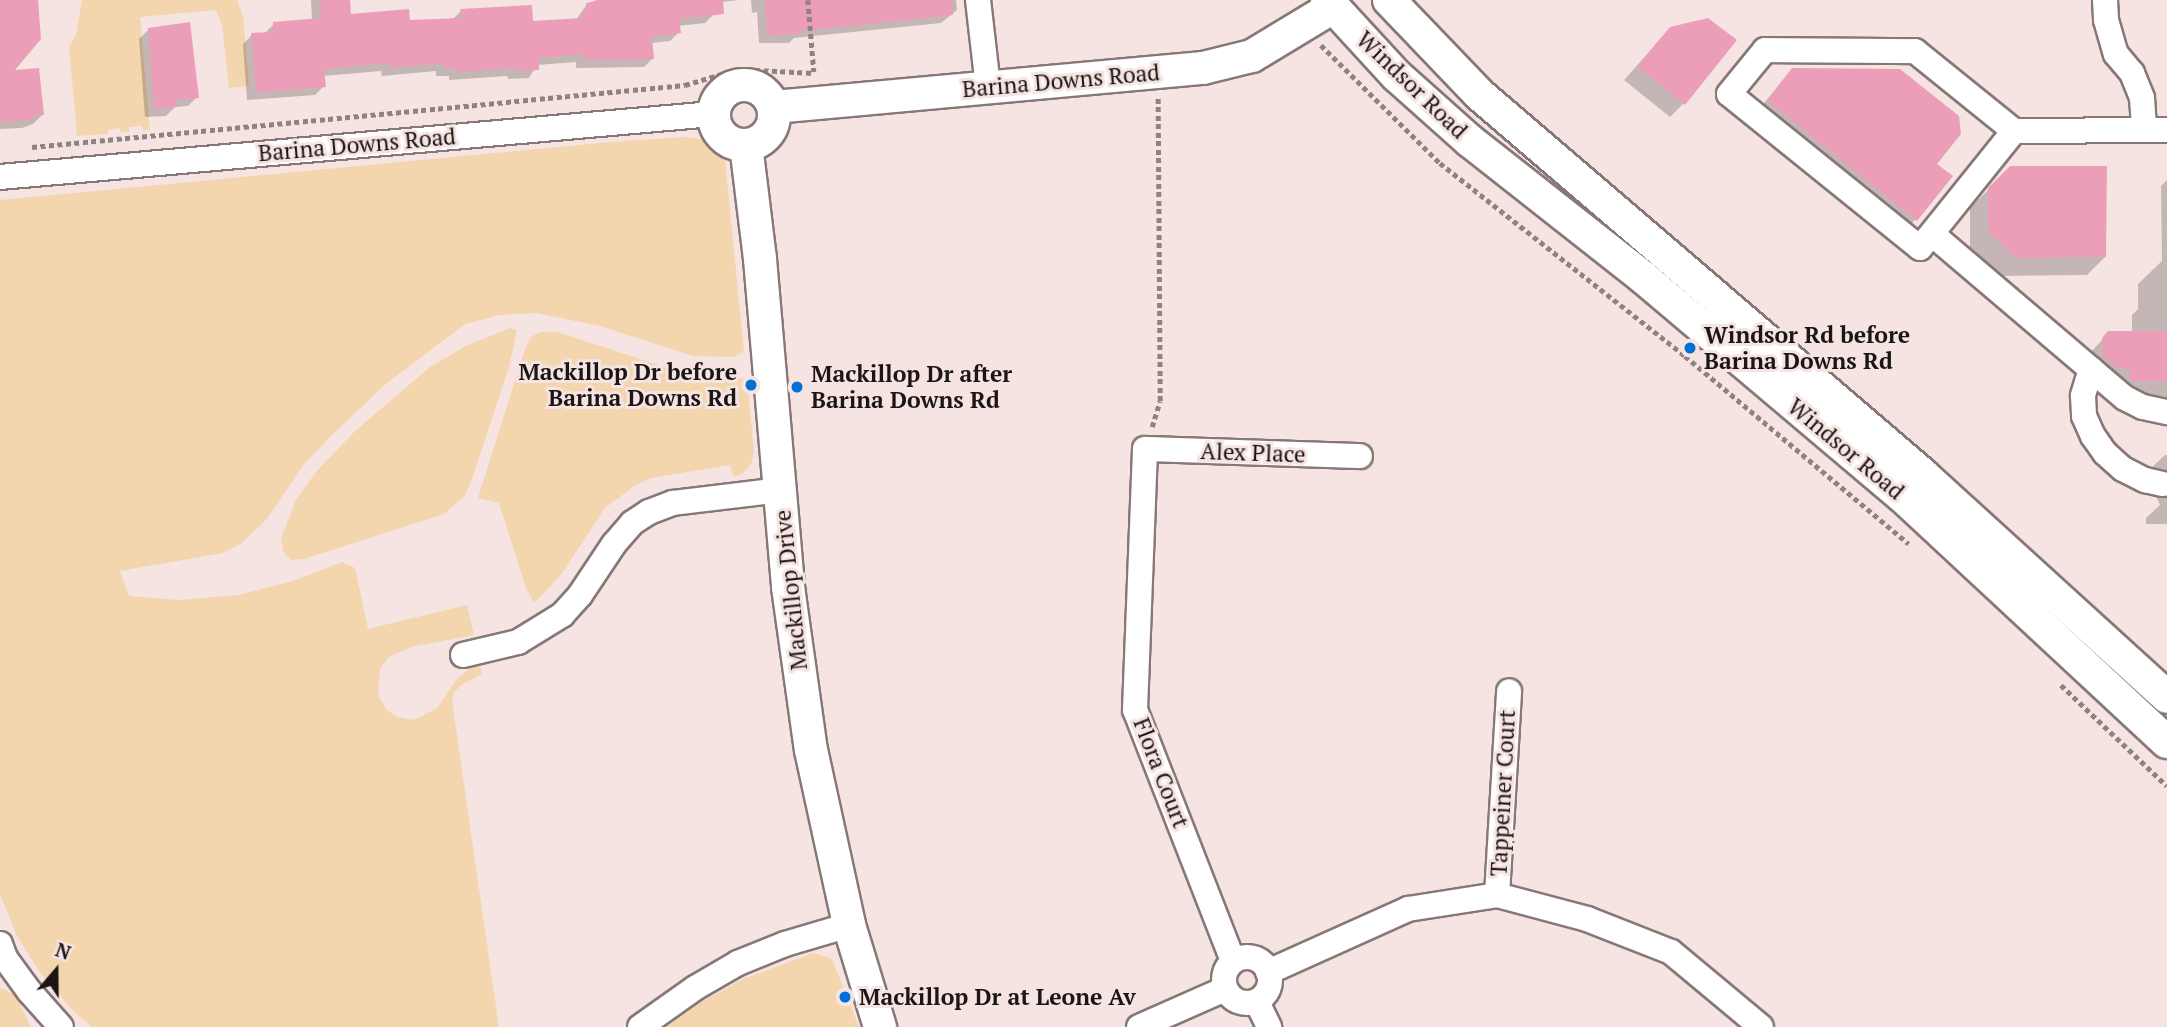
<!DOCTYPE html>
<style>
body{margin:0}
#map{position:relative;width:2167px;height:1027px;overflow:hidden;background:#f5e4e2;font-family:"PT Serif",serif}
div>[style]{position:absolute}
.green>*{inset:0;background:#f3d5ae}
.shadow>*{inset:0;background:#0003}
.building>*{inset:0;background:#ec9eb8}
.path>*{height:4.5px;margin-top:-2.25px;transform-origin:0;background:repeating-linear-gradient(90deg,#8f8382 0 5px,transparent 0 8.5px)}
.roads{filter:drop-shadow(2px 0 #877877) drop-shadow(-2px 0 #877877) drop-shadow(0 2px #877877) drop-shadow(0 -2px #877877)}
.minor>*{height:24px;margin:-12px;padding:0 12px;transform-origin:12px;border-radius:12px;background:#fff}
.minor>.ring{margin:-12px;padding:0;box-sizing:content-box;background:none;border:24px solid #fff;border-radius:50%}
.major>*{height:32px;margin:-16px;padding:0 16px;transform-origin:16px;border-radius:16px;background:#fff}
.major>.ring{margin:-16px;padding:0;box-sizing:content-box;background:none;border:32px solid #fff;border-radius:50%}
.dots>*{width:19px;height:19px;translate:-50% -50%;box-sizing:border-box;border:4px solid #f5e4e2;border-radius:50%}
span{translate:-50% -50%;white-space:nowrap;text-align:center;line-height:1.15;-webkit-text-stroke:6px #f5e4e2;paint-order:stroke}
.street-label{font-size:23px;color:#1b1515}
.poi-label{font-size:23px;color:#1b1515;font-weight:700}
.left{translate:0 -50%;text-align:left}
.right{translate:-100% -50%;text-align:right}
.north{position:absolute;left:21px;top:936px;width:70px;height:70px;-webkit-text-stroke:5px #f5e4e2;paint-order:stroke;rotate:20deg;font-size:19px;font-weight:700;line-height:28px;text-align:center;color:#1b1515}
.north::after{content:'';display:block;margin:auto;width:24px;height:32px;background:#1b1515;clip-path:polygon(50% 0,100% 100%,50% 72%,0 100%)}
</style>
<div id="map">
<div class="green">
<div style="clip-path:polygon(82px 0,237px 0,243px 16px,249px 86px,229px 88px,222px 25px,216px 10px,140px 17px,150px 130px,143px 130px,142px 126px,129px 127px,129px 132px,121px 133px,120px 128px,108px 130px,108px 134px,77px 136px,69px 47px,76px 35px)"></div>
<div style="clip-path:polygon(687px 137px,707px 140px,725px 159px,744px 352px,733px 357px,693px 356px,600px 326px,536px 313px,500px 315px,465px 324px,386px 384px,334px 433px,304px 464px,266px 520px,242px 543px,223px 553px,120px 571px,129px 596px,178px 600px,239px 595px,296px 580px,342px 562px,355px 568px,368px 629px,467px 605px,474px 635px,411px 647px,389px 657px,380px 669px,378px 696px,387px 710px,397px 717px,414px 720px,437px 708px,457px 679px,469px 669px,480px 666px,482px 674px,463px 684px,454px 692px,452px 701px,499px 1027px,92px 1027px,74px 1012px,39px 971px,17px 936px,0 894px,0 200px,622px 141px)"></div>
<div style="clip-path:polygon(509px 328px,517px 330px,509px 367px,471px 482px,464px 497px,444px 514px,304px 559px,291px 560px,283px 551px,281px 538px,296px 500px,316px 472px,354px 432px,430px 367px,466px 346px)"></div>
<div style="clip-path:polygon(540px 332px,557px 332px,705px 380px,747px 378px,754px 452px,751px 464px,743px 473px,734px 477px,730px 465px,651px 478px,634px 486px,604px 509px,561px 575px,534px 603px,526px 588px,499px 503px,478px 498px,525px 349px,531px 337px)"></div>
<div style="clip-path:polygon(813px 953px,832px 959px,859px 1027px,667px 1027px,698px 1004px,743px 979px)"></div>
<div style="clip-path:polygon(0 988px,16px 995px,31px 1027px,0 1027px)"></div>
</div>
<div class="shadow">
<div style="clip-path:polygon(0 0,36px 0,11px 73px,42px 115px,33px 124px,22px 128px,0 129px)"></div>
<div style="clip-path:polygon(311px 0,348px 0,349px 16px,408px 22px,452px 20px,461px 11px,532px 23px,576px 20px,587px 4px,597px 0,739px 0,713px 3px,714px 14px,705px 23px,678px 26px,679px 32px,670px 41px,651px 43px,653px 58px,644px 67px,576px 68px,576px 62px,537px 65px,529px 78px,508px 79px,507px 76px,449px 80px,449px 76px,436px 76px,436px 71px,382px 76px,381px 71px,323px 76px,324px 86px,315px 95px,247px 100px,243px 44px,252px 35px,264px 34px,274px 24px,312px 21px)"></div>
<div style="clip-path:polygon(751px 0,956px 0,957px 10px,941px 23px,794px 38px,789px 43px,759px 43px,757px 12px,752px 13px)"></div>
<div style="clip-path:polygon(1671px 28px,1684px 103px,1670px 117px,1624px 80px)"></div>
<div style="clip-path:polygon(148px 30px,197px 97px,188px 106px,175px 107px,166px 116px,145px 117px,139px 39px)"></div>
<div style="clip-path:polygon(1793px 70px,1934px 164px,1916px 219px,1898px 237px,1750px 119px)"></div>
<div style="clip-path:polygon(2167px 180px,2167px 398px,2113px 398px,2085px 358px,2109px 333px,2132px 333px,2132px 315px,2138px 309px,2138px 284px,2162px 261px,2161px 186px)"></div>
<div style="clip-path:polygon(1989px 189px,2105px 257px,2087px 275px,1997px 276px,1970px 248px,1970px 208px)"></div>
<div style="clip-path:polygon(2165px 455px,2167px 455px,2167px 524px,2146px 524px,2146px 518px,2160px 505px,2146px 473px)"></div>
</div>
<div class="building">
<div style="clip-path:polygon(0 0,38px 0,41px 39px,15px 70px,39px 68px,44px 115px,32px 116px,33px 119px,0 123px)"></div>
<div style="clip-path:polygon(320px 0,350px 0,351px 14px,409px 9px,410px 20px,462px 18px,460px 9px,532px 5px,533px 21px,581px 18px,581px 13px,587px 12px,586px 3px,600px 0,723px 0,724px 14px,679px 19px,681px 33px,652px 36px,654px 59px,584px 60px,584px 54px,539px 58px,539px 70px,516px 71px,516px 68px,457px 72px,457px 68px,444px 68px,444px 63px,390px 68px,390px 63px,324px 69px,326px 87px,256px 92px,251px 33px,273px 32px,273px 22px,321px 18px)"></div>
<div style="clip-path:polygon(765px 0,952px 0,953px 15px,800px 31px,800px 34px,767px 35px)"></div>
<div style="clip-path:polygon(1708px 18px,1737px 40px,1685px 105px,1637px 66px,1670px 27px)"></div>
<div style="clip-path:polygon(190px 22px,199px 98px,176px 100px,177px 107px,154px 109px,148px 28px)"></div>
<div style="clip-path:polygon(1792px 68px,1900px 69px,1959px 116px,1961px 134px,1937px 164px,1953px 176px,1917px 221px,1767px 100px)"></div>
<div style="clip-path:polygon(2010px 166px,2107px 166px,2106px 257px,2015px 258px,1988px 230px,1988px 188px)"></div>
<div style="clip-path:polygon(2108px 331px,2167px 331px,2167px 381px,2130px 381px,2130px 368px,2117px 368px,2103px 356px,2102px 338px)"></div>
</div>
<div class="path">
<div style="left:808px;top:0;width:72px;rotate:85.2deg"></div>
<div style="left:1321px;top:45px;width:168px;rotate:44.8deg"></div>
<div style="left:1440px;top:163px;width:312px;rotate:38.2deg"></div>
<div style="left:1685px;top:356px;width:292px;rotate:40deg"></div>
<div style="left:32px;top:147px;width:656px;rotate:-5.42deg"></div>
<div style="left:685px;top:85px;width:55px;rotate:-16.8deg"></div>
<div style="left:738px;top:69px;width:76px;rotate:3deg"></div>
<div style="left:1152px;top:427px;width:27px;rotate:-73deg"></div>
<div style="left:1160px;top:401px;width:303px;rotate:-90.4deg"></div>
<div style="left:2061px;top:685px;width:146px;rotate:43.6deg"></div>
</div>
<div class="roads">
<div class="minor">
<div style="left:978px;top:0;width:87px;rotate:83.4deg"></div>
<div style="left:2105px;top:0;width:20px;rotate:87deg"></div>
<div style="left:2106px;top:20px;width:35px;rotate:74deg"></div>
<div style="left:2116px;top:54px;width:25px;rotate:50deg"></div>
<div style="left:2132px;top:73px;width:27px;rotate:68deg"></div>
<div style="left:2142px;top:98px;width:32px;rotate:86deg"></div>
<div style="left:1765px;top:50px;width:150px;rotate:0.4deg"></div>
<div style="left:1915px;top:51px;width:127px;rotate:38.9deg"></div>
<div style="left:2014px;top:131px;width:150px;rotate:128.8deg"></div>
<div style="left:1920px;top:248px;width:245px;rotate:-141.1deg"></div>
<div style="left:1729px;top:94px;width:57px;rotate:-50.7deg"></div>
<div style="left:2014px;top:131px;width:153px;rotate:-0.4deg"></div>
<div style="left:0;top:177px;width:716px;rotate:-5.05deg"></div>
<div style="left:1932px;top:234px;width:253px;rotate:40.4deg"></div>
<div style="left:2125px;top:398px;width:20px;rotate:27deg"></div>
<div style="left:2143px;top:407px;width:25px;rotate:12deg"></div>
<div style="left:2091px;top:369px;width:28px;rotate:107deg"></div>
<div style="left:2083px;top:396px;width:20px;rotate:87deg"></div>
<div style="left:2084px;top:416px;width:22px;rotate:66deg"></div>
<div style="left:2093px;top:436px;width:21px;rotate:55deg"></div>
<div style="left:2105px;top:453px;width:24px;rotate:42deg"></div>
<div style="left:2123px;top:469px;width:25px;rotate:27deg"></div>
<div style="left:2145px;top:480px;width:18px;rotate:13deg"></div>
<div style="left:463px;top:655px;width:57px;rotate:-13.3deg"></div>
<div style="left:518px;top:642px;width:52px;rotate:-31.5deg"></div>
<div style="left:562px;top:615px;width:27px;rotate:-48deg"></div>
<div style="left:580px;top:595px;width:61px;rotate:-56.3deg"></div>
<div style="left:614px;top:544px;width:28px;rotate:-49deg"></div>
<div style="left:632px;top:523px;width:20px;rotate:-33deg"></div>
<div style="left:649px;top:512px;width:26px;rotate:-21deg"></div>
<div style="left:673px;top:503px;width:109px;rotate:-6.9deg"></div>
<div style="left:1497px;top:895px;width:204px;rotate:-86.6deg"></div>
<div style="left:0;top:944px;width:15px;rotate:70deg"></div>
<div style="left:5px;top:958px;width:41px;rotate:54deg"></div>
<div style="left:29px;top:991px;width:48px;rotate:48.4deg"></div>
<div class="ring" style="left:1224px;top:957px;width:22px;height:22px"></div>
<div style="left:1233px;top:961px;width:269px;rotate:-111.3deg"></div>
<div style="left:1135px;top:710px;width:261px;rotate:-87.8deg"></div>
<div style="left:1145px;top:449px;width:215px;rotate:1.9deg"></div>
<div style="left:1268px;top:972px;width:154px;rotate:-24.2deg"></div>
<div style="left:1408px;top:909px;width:90px;rotate:-8.9deg"></div>
<div style="left:1497px;top:895px;width:93px;rotate:14.9deg"></div>
<div style="left:1587px;top:919px;width:90px;rotate:21.4deg"></div>
<div style="left:1671px;top:952px;width:117px;rotate:39.8deg"></div>
<div style="left:1257px;top:1002px;width:28px;rotate:64deg"></div>
<div style="left:640px;top:1027px;width:67px;rotate:-35.3deg"></div>
<div style="left:695px;top:988px;width:50px;rotate:-30.2deg"></div>
<div style="left:738px;top:963px;width:51px;rotate:-22deg"></div>
<div style="left:785px;top:944px;width:67px;rotate:-16.5deg"></div>
<div style="left:1139px;top:1027px;width:94px;rotate:-23.8deg"></div>
</div>
<div class="major">
<div style="left:1327px;top:0;width:103px;rotate:47.4deg"></div>
<div style="left:1397px;top:76px;width:98px;rotate:41.7deg"></div>
<div style="left:1470px;top:141px;width:221px;rotate:38.2deg"></div>
<div style="left:1644px;top:278px;width:336px;rotate:40.2deg"></div>
<div style="left:1901px;top:495px;width:363px;rotate:42.9deg"></div>
<div style="left:1389px;top:0;width:130px;rotate:46.2deg"></div>
<div style="left:1479px;top:94px;width:584px;rotate:40.62deg"></div>
<div style="left:1922px;top:474px;width:331px;rotate:42.3deg"></div>
<div class="ring" style="left:714px;top:85px;width:28px;height:28px"></div>
<div style="left:774px;top:107px;width:431px;rotate:-5.2deg"></div>
<div style="left:1203px;top:68px;width:50px;rotate:-13.8deg"></div>
<div style="left:1252px;top:56px;width:95px;rotate:-31.2deg"></div>
<div style="left:746px;top:145px;width:115px;rotate:83deg"></div>
<div style="left:760px;top:259px;width:329px;rotate:85.1deg"></div>
<div style="left:788px;top:587px;width:165px;rotate:82deg"></div>
<div style="left:811px;top:750px;width:179px;rotate:77.7deg"></div>
<div style="left:849px;top:925px;width:107px;rotate:73.1deg"></div>
</div>
</div>
<div class="dots">
<div style="left:1690px;top:348px;background:#016fd6"></div>
<div style="left:751px;top:385px;background:#016fd6"></div>
<div style="left:797px;top:387px;background:#016fd6"></div>
<div style="left:845px;top:997px;background:#016fd6"></div>
</div>
<div class="street-label">
<span style="left:1061px;top:81px;rotate:-5deg">Barina Downs Road</span>
<span style="left:1412px;top:85px;rotate:44deg">Windsor Road</span>
<span style="left:357px;top:145px;rotate:-5deg">Barina Downs Road</span>
<span style="left:1846px;top:449px;rotate:40deg">Windsor Road</span>
<span style="left:1253px;top:453px;rotate:2deg">Alex Place</span>
<span style="left:791px;top:590px;rotate:-96deg">Mackillop Drive</span>
<span style="left:1161px;top:773px;rotate:69deg">Flora Court</span>
<span style="left:1503px;top:793px;rotate:-87deg">Tappeiner Court</span>
</div>
<div class="poi-label">
<span class="left" style="left:1704px;top:348px">Windsor Rd before<br>Barina Downs Rd</span>
<span class="right" style="left:737px;top:385px">Mackillop Dr before<br>Barina Downs Rd</span>
<span class="left" style="left:811px;top:387px">Mackillop Dr after<br>Barina Downs Rd</span>
<span class="left" style="left:859px;top:997px">Mackillop Dr at Leone Av</span>
</div>
<div class="north">N</div>
</div>
